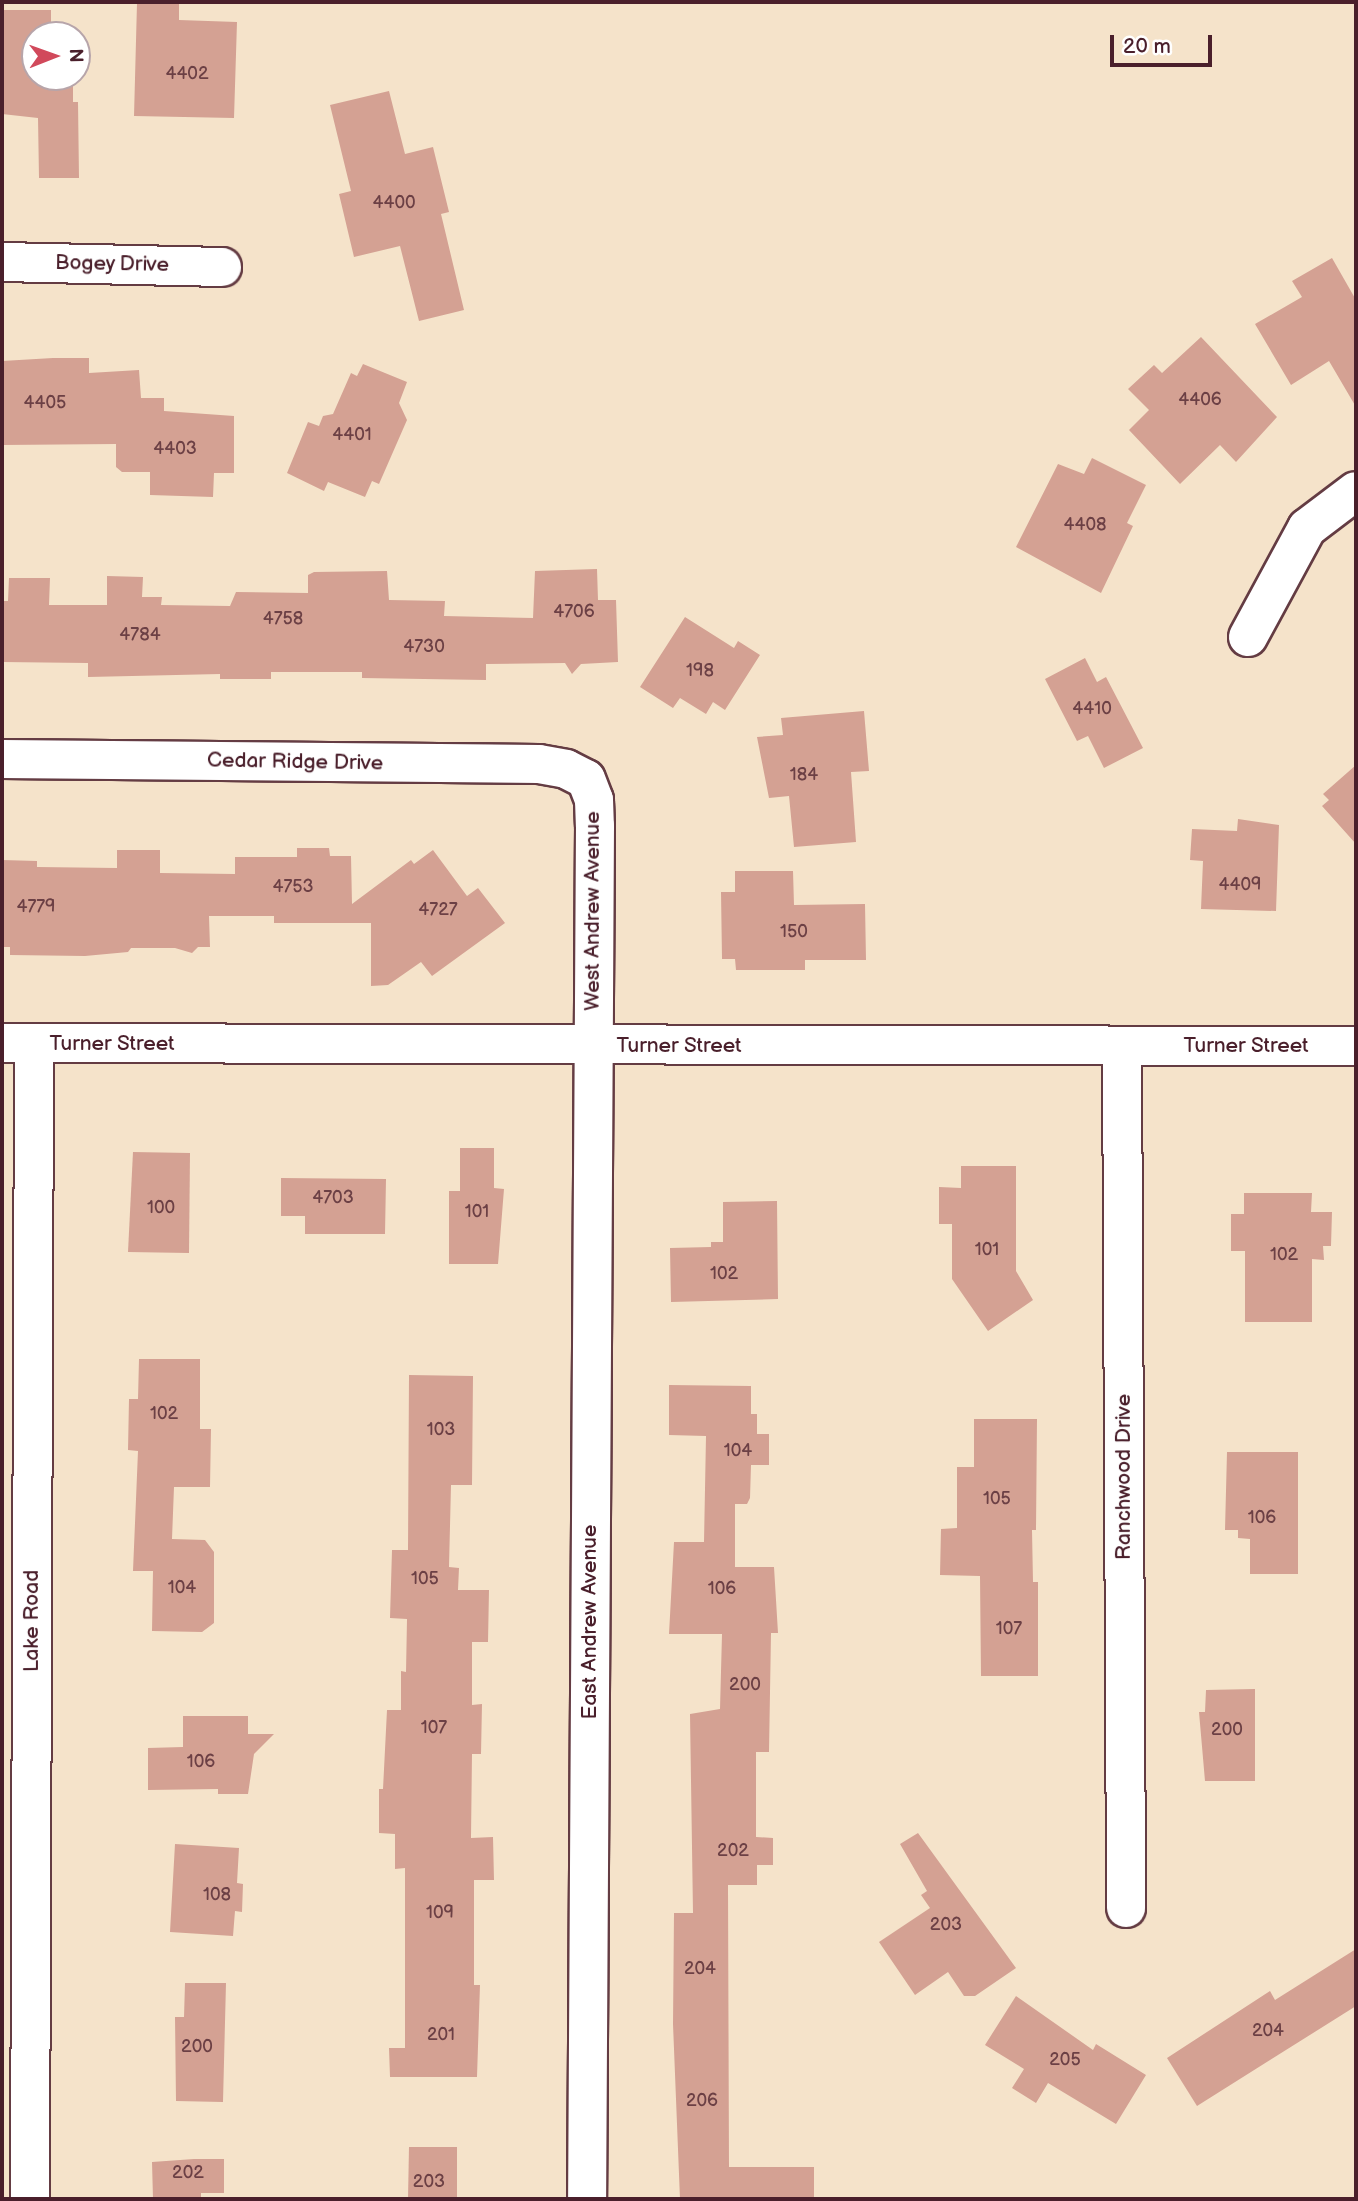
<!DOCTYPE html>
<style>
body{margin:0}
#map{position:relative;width:1358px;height:2201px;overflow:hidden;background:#f5e3ca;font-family:"Balsamiq Sans",sans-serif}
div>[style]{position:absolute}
.building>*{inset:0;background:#d4a193}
.roads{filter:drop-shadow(2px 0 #643c43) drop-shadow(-2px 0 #643c43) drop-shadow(0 2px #643c43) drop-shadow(0 -2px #643c43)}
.minor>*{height:38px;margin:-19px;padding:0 19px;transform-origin:19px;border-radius:19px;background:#fff}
span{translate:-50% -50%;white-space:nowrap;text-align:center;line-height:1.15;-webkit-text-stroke:7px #fff;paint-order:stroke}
.number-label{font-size:18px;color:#6c4045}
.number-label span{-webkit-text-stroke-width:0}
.street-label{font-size:21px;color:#4a1f2b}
.frame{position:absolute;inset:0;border:4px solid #4a1f2b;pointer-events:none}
.north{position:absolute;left:21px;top:21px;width:70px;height:70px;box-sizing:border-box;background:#fff;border:2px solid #b7a5aa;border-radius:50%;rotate:89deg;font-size:19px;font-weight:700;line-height:28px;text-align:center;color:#4a1f2b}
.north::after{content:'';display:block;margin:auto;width:24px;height:32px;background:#d1495b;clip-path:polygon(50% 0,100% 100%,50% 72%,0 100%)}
.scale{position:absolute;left:1110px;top:35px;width:102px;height:32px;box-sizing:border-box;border:4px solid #4a1f2b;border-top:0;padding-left:9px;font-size:21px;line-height:24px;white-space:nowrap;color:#4a1f2b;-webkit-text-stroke:5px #fff;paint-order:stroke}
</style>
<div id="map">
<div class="building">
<div style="clip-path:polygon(137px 3px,179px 4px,179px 20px,237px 22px,234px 118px,134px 116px)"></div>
<div style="clip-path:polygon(2px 10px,51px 10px,51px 35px,35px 35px,35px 77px,73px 77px,73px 102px,78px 102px,79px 178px,39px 178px,38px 118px,2px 114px)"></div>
<div style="clip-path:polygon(389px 91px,405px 154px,433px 147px,449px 212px,441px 214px,464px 310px,419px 321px,400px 246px,354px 257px,339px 194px,351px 191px,330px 105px)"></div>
<div style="clip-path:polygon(1332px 258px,1356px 300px,1356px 407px,1329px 361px,1291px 385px,1255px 324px,1302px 297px,1292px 281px)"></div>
<div style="clip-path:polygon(1201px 337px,1277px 417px,1236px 462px,1220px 445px,1180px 484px,1129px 430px,1149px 410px,1128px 389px,1154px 365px,1162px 373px)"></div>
<div style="clip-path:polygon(53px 358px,89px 358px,89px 373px,139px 370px,141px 398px,164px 398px,164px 411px,234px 416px,234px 473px,214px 473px,213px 497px,150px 495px,150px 472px,122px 472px,116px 467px,116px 444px,2px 445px,2px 361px)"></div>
<div style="clip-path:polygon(363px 364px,407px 382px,399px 403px,407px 420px,379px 484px,372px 481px,365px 497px,328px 482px,324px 491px,287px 473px,308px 422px,319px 426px,323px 416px,333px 414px,351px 373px,357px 376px)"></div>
<div style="clip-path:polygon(1092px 458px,1146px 485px,1127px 523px,1133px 526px,1101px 593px,1016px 547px,1058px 464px,1084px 474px)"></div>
<div style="clip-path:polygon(597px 569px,598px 600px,616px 600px,618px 662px,581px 664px,572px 674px,565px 663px,486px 664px,486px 680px,362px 678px,362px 672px,271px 672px,271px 679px,220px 679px,220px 674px,88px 677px,88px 663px,2px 662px,2px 601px,8px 601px,9px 578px,50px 578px,49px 605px,107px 605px,107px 576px,143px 577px,142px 597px,162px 597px,161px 605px,230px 606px,236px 592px,308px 593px,308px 575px,314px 572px,387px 571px,389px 600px,445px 601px,444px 616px,533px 618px,535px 571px)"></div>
<div style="clip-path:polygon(685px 617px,734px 648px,738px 641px,760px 655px,725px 710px,713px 702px,706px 714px,680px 698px,673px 708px,640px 687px)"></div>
<div style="clip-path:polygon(1085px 658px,1097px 682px,1106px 677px,1143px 748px,1104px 768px,1088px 736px,1077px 741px,1045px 679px)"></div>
<div style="clip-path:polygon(864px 711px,869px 771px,851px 772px,856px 842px,794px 847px,789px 796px,769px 798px,757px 737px,783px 735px,781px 718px)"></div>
<div style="clip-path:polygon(1356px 765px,1356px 844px,1322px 806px,1329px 800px,1323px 794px)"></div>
<div style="clip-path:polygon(1238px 819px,1279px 825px,1276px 911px,1201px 909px,1203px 861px,1190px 860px,1192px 829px,1237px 831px)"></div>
<div style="clip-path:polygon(297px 848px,329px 848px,330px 856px,351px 856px,352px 904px,411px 860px,414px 864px,433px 850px,467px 896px,478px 888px,505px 923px,432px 976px,421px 962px,388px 985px,371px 986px,371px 923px,274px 923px,274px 916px,209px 916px,210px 947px,198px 947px,192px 953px,175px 948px,131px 948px,128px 952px,85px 956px,10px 955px,10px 947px,2px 947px,2px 860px,37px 861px,37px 867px,117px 868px,117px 850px,160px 850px,160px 873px,235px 874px,235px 857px,297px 857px)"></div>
<div style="clip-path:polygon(735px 871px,793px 871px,794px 905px,865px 904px,866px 960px,805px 960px,805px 970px,736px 970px,735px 959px,722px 959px,721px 892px,735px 892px)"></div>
<div style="clip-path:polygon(460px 1148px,494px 1148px,494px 1188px,504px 1189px,498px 1264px,449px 1264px,449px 1191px,460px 1191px)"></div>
<div style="clip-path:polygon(133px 1152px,190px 1153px,189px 1253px,128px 1252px)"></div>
<div style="clip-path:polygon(961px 1166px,1016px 1166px,1016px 1271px,1033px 1300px,988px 1331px,952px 1279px,952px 1224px,939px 1224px,939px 1187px,961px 1188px)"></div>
<div style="clip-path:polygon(281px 1178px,386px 1179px,385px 1234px,305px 1234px,305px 1216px,281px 1216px)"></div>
<div style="clip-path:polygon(1244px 1193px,1312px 1193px,1311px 1212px,1332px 1212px,1331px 1246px,1323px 1246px,1324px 1260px,1312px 1259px,1312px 1322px,1245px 1322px,1245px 1251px,1231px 1251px,1231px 1214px,1244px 1214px)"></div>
<div style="clip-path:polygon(777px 1201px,778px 1299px,671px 1302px,670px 1248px,711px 1247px,711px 1242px,723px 1242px,723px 1202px)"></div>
<div style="clip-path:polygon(139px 1359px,200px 1359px,200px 1429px,211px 1429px,210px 1487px,174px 1487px,172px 1539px,205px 1540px,214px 1552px,214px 1623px,202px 1632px,152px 1631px,153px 1571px,133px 1571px,138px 1451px,128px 1450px,129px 1399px,138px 1399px)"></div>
<div style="clip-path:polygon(409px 1375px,473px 1376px,472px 1485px,451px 1485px,449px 1567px,459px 1568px,458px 1590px,489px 1590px,488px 1642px,472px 1642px,472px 1705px,482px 1704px,481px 1754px,472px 1754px,471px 1838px,493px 1837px,494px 1880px,474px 1880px,474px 1985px,480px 1985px,477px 2077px,390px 2077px,389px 2048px,405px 2048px,405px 1868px,395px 1869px,395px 1834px,379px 1833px,379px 1789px,383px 1789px,387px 1710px,401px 1710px,401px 1671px,406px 1672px,407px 1619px,390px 1618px,392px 1550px,408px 1550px)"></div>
<div style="clip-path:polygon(669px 1385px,751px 1386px,751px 1414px,757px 1414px,757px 1434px,769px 1434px,769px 1465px,751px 1465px,750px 1498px,747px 1504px,735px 1504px,735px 1567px,774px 1567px,778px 1633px,771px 1633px,769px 1752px,756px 1752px,756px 1837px,773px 1838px,773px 1865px,757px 1865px,757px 1885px,728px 1885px,729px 2167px,814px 2167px,814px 2199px,680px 2199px,673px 2024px,674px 1913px,693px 1913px,690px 1714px,720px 1709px,722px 1634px,669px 1634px,674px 1542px,704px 1542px,706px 1436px,669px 1435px)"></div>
<div style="clip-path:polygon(974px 1419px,1037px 1419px,1036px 1530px,1032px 1530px,1033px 1582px,1038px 1582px,1038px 1676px,981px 1676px,980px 1576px,940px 1575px,941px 1529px,957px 1528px,957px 1467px,974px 1467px)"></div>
<div style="clip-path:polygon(1227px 1452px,1298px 1452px,1298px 1574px,1250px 1574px,1250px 1539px,1238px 1538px,1238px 1530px,1225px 1530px)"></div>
<div style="clip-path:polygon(1255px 1689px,1255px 1781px,1205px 1781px,1199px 1712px,1205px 1712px,1206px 1690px)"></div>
<div style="clip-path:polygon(183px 1716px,248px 1716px,248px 1734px,274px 1734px,254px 1754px,248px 1794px,218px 1794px,218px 1789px,148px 1790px,148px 1748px,183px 1747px)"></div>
<div style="clip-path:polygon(918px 1833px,1016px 1968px,975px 1996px,964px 1996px,948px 1972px,915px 1995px,879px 1942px,930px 1908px,921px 1895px,927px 1891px,900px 1844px)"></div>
<div style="clip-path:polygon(175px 1844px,239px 1848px,237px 1883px,243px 1884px,242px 1912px,235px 1911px,233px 1936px,170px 1932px)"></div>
<div style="clip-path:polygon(1356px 1949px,1356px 2006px,1197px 2106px,1167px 2058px,1270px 1991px,1275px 2000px)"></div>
<div style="clip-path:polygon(185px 1983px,226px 1983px,223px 2102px,176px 2101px,175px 2017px,184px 2017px)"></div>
<div style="clip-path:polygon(1016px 1996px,1093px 2050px,1096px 2044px,1146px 2075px,1116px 2124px,1048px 2083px,1036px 2103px,1012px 2088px,1024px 2069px,985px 2045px)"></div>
<div style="clip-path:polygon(409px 2147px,457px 2147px,457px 2199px,408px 2199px)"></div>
<div style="clip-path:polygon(194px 2159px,224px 2159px,224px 2193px,201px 2193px,201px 2199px,153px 2199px,152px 2162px)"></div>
</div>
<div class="roads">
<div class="minor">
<div style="left:2px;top:262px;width:220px;rotate:1.3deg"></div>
<div style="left:1248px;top:637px;width:124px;rotate:-61.6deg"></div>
<div style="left:1307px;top:528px;width:61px;rotate:-37.1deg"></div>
<div style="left:2px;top:759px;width:537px;rotate:0.53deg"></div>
<div style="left:539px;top:764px;width:27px;rotate:10deg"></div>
<div style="left:566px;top:769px;width:22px;rotate:27deg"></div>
<div style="left:586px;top:779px;width:22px;rotate:69deg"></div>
<div style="left:594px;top:800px;width:26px;rotate:88deg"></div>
<div style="left:595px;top:826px;width:1373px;rotate:90.33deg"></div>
<div style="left:2px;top:1043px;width:1354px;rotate:0.13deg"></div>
<div style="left:1122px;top:1046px;width:862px;rotate:89.73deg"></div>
<div style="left:30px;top:2199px;width:1155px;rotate:-89.8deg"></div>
</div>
</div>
<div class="number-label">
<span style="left:187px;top:74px">4402</span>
<span style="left:394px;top:203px">4400</span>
<span style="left:1200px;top:400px">4406</span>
<span style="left:45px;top:403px">4405</span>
<span style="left:352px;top:435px">4401</span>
<span style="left:175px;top:449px">4403</span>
<span style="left:1085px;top:525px">4408</span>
<span style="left:574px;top:612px">4706</span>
<span style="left:283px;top:619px">4758</span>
<span style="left:140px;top:635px">4784</span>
<span style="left:424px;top:647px">4730</span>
<span style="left:700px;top:671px">198</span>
<span style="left:1092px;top:709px">4410</span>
<span style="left:804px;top:775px">184</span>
<span style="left:1240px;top:885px">4409</span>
<span style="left:293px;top:887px">4753</span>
<span style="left:36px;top:907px">4779</span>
<span style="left:438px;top:910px">4727</span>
<span style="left:794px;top:932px">150</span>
<span style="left:333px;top:1198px">4703</span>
<span style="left:161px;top:1208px">100</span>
<span style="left:477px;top:1212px">101</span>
<span style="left:987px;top:1250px">101</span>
<span style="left:1284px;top:1255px">102</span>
<span style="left:724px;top:1274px">102</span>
<span style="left:164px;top:1414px">102</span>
<span style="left:441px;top:1430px">103</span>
<span style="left:738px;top:1451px">104</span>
<span style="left:997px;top:1499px">105</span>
<span style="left:1262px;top:1518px">106</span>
<span style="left:425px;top:1579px">105</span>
<span style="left:182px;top:1588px">104</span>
<span style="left:722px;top:1589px">106</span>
<span style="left:1009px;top:1629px">107</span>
<span style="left:745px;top:1685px">200</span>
<span style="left:434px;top:1728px">107</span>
<span style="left:1227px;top:1730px">200</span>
<span style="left:201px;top:1762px">106</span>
<span style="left:733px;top:1851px">202</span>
<span style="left:217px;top:1895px">108</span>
<span style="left:440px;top:1913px">109</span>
<span style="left:946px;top:1925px">203</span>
<span style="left:700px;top:1969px">204</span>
<span style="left:1268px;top:2031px">204</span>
<span style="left:441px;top:2035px">201</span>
<span style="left:197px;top:2047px">200</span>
<span style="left:1065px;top:2060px">205</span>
<span style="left:702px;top:2101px">206</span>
<span style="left:188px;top:2173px">202</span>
<span style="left:429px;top:2182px">203</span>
</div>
<div class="street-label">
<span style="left:112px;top:264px;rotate:1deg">Bogey Drive</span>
<span style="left:295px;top:762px;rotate:1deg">Cedar Ridge Drive</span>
<span style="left:593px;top:911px;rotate:-90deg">West Andrew Avenue</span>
<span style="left:112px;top:1044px">Turner Street</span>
<span style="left:679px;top:1046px">Turner Street</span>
<span style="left:1246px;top:1046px">Turner Street</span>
<span style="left:1124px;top:1477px;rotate:-90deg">Ranchwood Drive</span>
<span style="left:32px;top:1621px;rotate:-90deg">Lake Road</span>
<span style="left:590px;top:1622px;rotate:-90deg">East Andrew Avenue</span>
</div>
<div class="frame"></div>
<div class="north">N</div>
<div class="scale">20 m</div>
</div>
